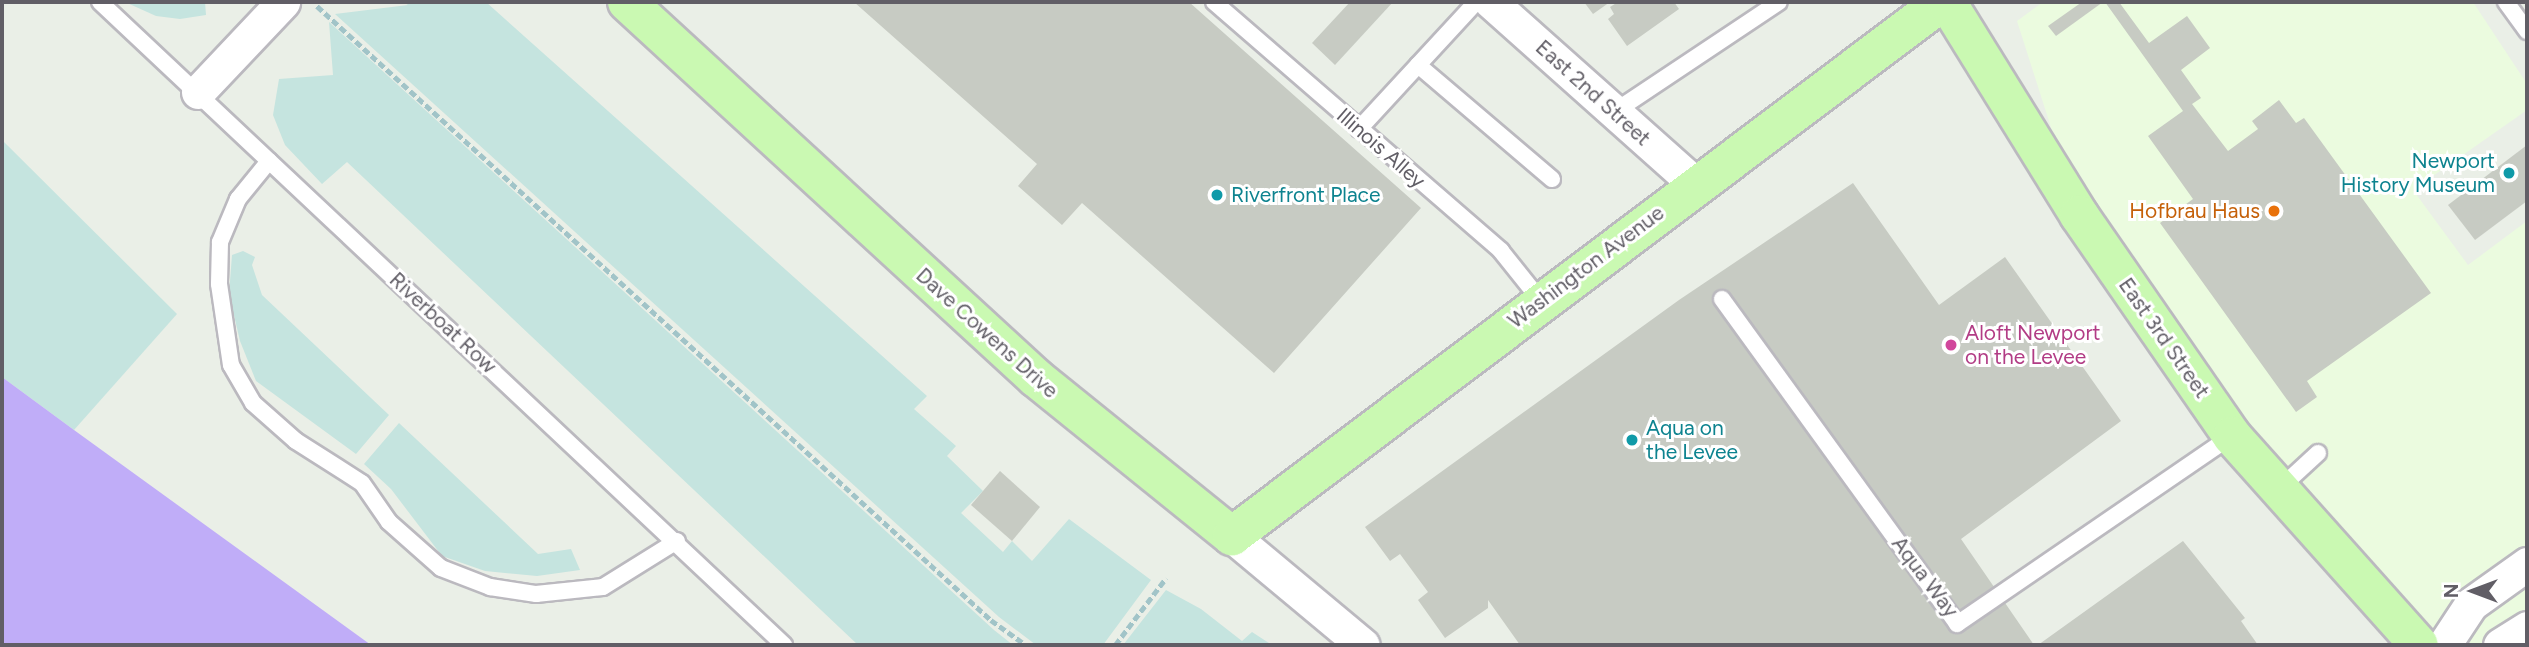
<!DOCTYPE html>
<style>
body{margin:0}
#map{position:relative;width:2529px;height:647px;overflow:hidden;background:#eaefe7;font-family:Figtree,sans-serif}
div>[style]{position:absolute}
.commercial>*{inset:0;background:#ebfbdf}
.green>*{inset:0;background:#c5e4df}
.water>*{inset:0;background:#c0adf8}
.building>*{inset:0;background:#c7cbc3}
.path>*{height:4.5px;margin-top:-2.25px;transform-origin:0;background:repeating-linear-gradient(90deg,#a1c4c8 0 7px,transparent 0 10.5px)}
.roads{filter:drop-shadow(2px 0 #bbb9bf) drop-shadow(-2px 0 #bbb9bf) drop-shadow(0 2px #bbb9bf) drop-shadow(0 -2px #bbb9bf)}
.service>*{height:16px;margin:-8px;padding:0 8px;transform-origin:8px;border-radius:8px;background:#fff}
.minor>*{height:33px;margin:-16.5px;padding:0 16.5px;transform-origin:16.5px;border-radius:16.5px;background:#fff}
.primary>*{height:38px;margin:-19px;padding:0 19px;transform-origin:19px;border-radius:19px;background:#caf9b2}
.dots>*{width:19px;height:19px;translate:-50% -50%;box-sizing:border-box;border:4px solid #fff;border-radius:50%}
span{translate:-50% -50%;white-space:nowrap;text-align:center;line-height:1.15;-webkit-text-stroke:6px #fff;paint-order:stroke}
.street-label{font-size:21px;color:#615e66}
.culture-label{font-size:21px;color:#0d838f}
.right{translate:-100% -50%;text-align:right}
.left{translate:0 -50%;text-align:left}
.food-label{font-size:21px;color:#c56008}
.hotel-label{font-size:21px;color:#b23c85}
.frame{position:absolute;inset:0;border:4px solid #615e66;pointer-events:none}
.north{position:absolute;left:2438px;top:556px;width:70px;height:70px;-webkit-text-stroke:5px #fff;paint-order:stroke;rotate:270deg;font-size:19px;font-weight:700;line-height:28px;text-align:center;color:#615e66}
.north::after{content:'';display:block;margin:auto;width:24px;height:32px;background:#615e66;clip-path:polygon(50% 0,100% 100%,50% 72%,0 100%)}
</style>
<div id="map">
<div class="commercial">
<div style="clip-path:polygon(2043px 2px,2473px 2px,2527px 84px,2527px 110px,2413px 190px,2468px 265px,2527px 221px,2527px 645px,2419px 645px,2079px 215px,2017px 21px)"></div>
</div>
<div class="green">
<div style="clip-path:polygon(125px 2px,205px 2px,206px 15px,180px 19px,156px 16px)"></div>
<div style="clip-path:polygon(403px 2px,486px 2px,927px 396px,914px 409px,956px 446px,947px 456px,983px 491px,961px 513px,1003px 552px,1012px 541px,1032px 561px,1069px 519px,1151px 580px,1103px 645px,1036px 645px,999px 617px,335px 14px,408px 5px)"></div>
<div style="clip-path:polygon(329px 22px,994px 630px,1013px 645px,858px 645px,347px 162px,322px 184px,285px 145px,273px 115px,279px 79px,333px 75px)"></div>
<div style="clip-path:polygon(2px 140px,177px 314px,74px 430px,2px 377px)"></div>
<div style="clip-path:polygon(243px 251px,255px 257px,252px 265px,262px 295px,389px 415px,356px 454px,256px 381px,240px 341px,229px 294px,232px 255px)"></div>
<div style="clip-path:polygon(399px 423px,538px 554px,571px 549px,580px 570px,537px 576px,485px 571px,442px 556px,391px 489px,364px 464px)"></div>
<div style="clip-path:polygon(1166px 590px,1201px 609px,1242px 641px,1252px 632px,1272px 645px,1123px 645px)"></div>
</div>
<div class="water">
<div style="clip-path:polygon(2px 377px,74px 430px,371px 645px,2px 645px)"></div>
</div>
<div class="building">
<div style="clip-path:polygon(854px 2px,1189px 2px,1421px 208px,1274px 373px,1082px 203px,1062px 225px,1018px 186px,1037px 164px)"></div>
<div style="clip-path:polygon(1350px 2px,1393px 2px,1335px 65px,1312px 43px)"></div>
<div style="clip-path:polygon(1584px 2px,1610px 2px,1593px 14px)"></div>
<div style="clip-path:polygon(1618px 2px,1674px 2px,1679px 9px,1627px 46px,1608px 19px,1614px 14px,1610px 7px)"></div>
<div style="clip-path:polygon(2082px 2px,2103px 2px,2056px 36px,2048px 26px)"></div>
<div style="clip-path:polygon(2105px 2px,2119px 2px,2149px 43px,2187px 16px,2210px 48px,2181px 70px,2201px 98px,2192px 104px,2228px 151px,2258px 129px,2252px 121px,2279px 100px,2296px 123px,2304px 118px,2431px 293px,2307px 381px,2317px 397px,2296px 412px,2160px 223px,2193px 199px,2148px 136px,2183px 111px)"></div>
<div style="clip-path:polygon(2527px 145px,2527px 201px,2475px 240px,2448px 205px)"></div>
<div style="clip-path:polygon(1853px 183px,1939px 305px,2005px 257px,2121px 421px,1961px 539px,2034px 645px,1520px 645px,1488px 600px,1488px 608px,1445px 638px,1418px 600px,1428px 592px,1400px 554px,1390px 561px,1365px 527px,1679px 300px)"></div>
<div style="clip-path:polygon(1000px 471px,1040px 507px,1012px 541px,971px 505px)"></div>
<div style="clip-path:polygon(2183px 541px,2245px 618px,2241px 621px,2258px 645px,2038px 645px)"></div>
</div>
<div class="path">
<div style="left:317px;top:6px;width:912px;rotate:42.33deg"></div>
<div style="left:991px;top:620px;width:43px;rotate:35.5deg"></div>
<div style="left:1115px;top:645px;width:84px;rotate:-52.7deg"></div>
</div>
<div class="roads">
<div class="service">
<div style="left:100px;top:2px;width:939px;rotate:43.23deg"></div>
<div style="left:1214px;top:2px;width:380px;rotate:40.9deg"></div>
<div style="left:1501px;top:251px;width:64px;rotate:51.3deg"></div>
<div style="left:2506px;top:2px;width:36px;rotate:54deg"></div>
<div style="left:1418px;top:65px;width:176px;rotate:40.4deg"></div>
<div style="left:1614px;top:112px;width:198px;rotate:-33.7deg"></div>
<div style="left:1359px;top:129px;width:173px;rotate:-47.3deg"></div>
<div style="left:269px;top:161px;width:49px;rotate:129.2deg"></div>
<div style="left:238px;top:199px;width:47px;rotate:112.7deg"></div>
<div style="left:220px;top:242px;width:42px;rotate:91.4deg"></div>
<div style="left:219px;top:284px;width:82px;rotate:81.6deg"></div>
<div style="left:231px;top:365px;width:44px;rotate:59.9deg"></div>
<div style="left:253px;top:403px;width:57px;rotate:41.5deg"></div>
<div style="left:296px;top:441px;width:78px;rotate:32.5deg"></div>
<div style="left:362px;top:483px;width:47px;rotate:55.3deg"></div>
<div style="left:389px;top:522px;width:69px;rotate:41.5deg"></div>
<div style="left:441px;top:568px;width:53px;rotate:21.2deg"></div>
<div style="left:490px;top:587px;width:47px;rotate:8.7deg"></div>
<div style="left:536px;top:594px;width:67px;rotate:-6deg"></div>
<div style="left:603px;top:587px;width:87px;rotate:-31.9deg"></div>
<div style="left:1722px;top:299px;width:401px;rotate:54.1deg"></div>
<div style="left:1957px;top:624px;width:333px;rotate:-34.4deg"></div>
<div style="left:2279px;top:489px;width:53px;rotate:-42.7deg"></div>
</div>
<div class="minor">
<div style="left:1491px;top:2px;width:273px;rotate:41.7deg"></div>
<div style="left:198px;top:92px;width:124px;rotate:-46.6deg"></div>
<div style="left:1232px;top:536px;width:170px;rotate:39.8deg"></div>
<div style="left:2444px;top:645px;width:49px;rotate:-56.6deg"></div>
<div style="left:2471px;top:604px;width:69px;rotate:-35.5deg"></div>
<div style="left:2500px;top:645px;width:32px;rotate:-32deg"></div>
</div>
<div class="primary">
<div style="left:627px;top:2px;width:556px;rotate:42.59deg"></div>
<div style="left:1036px;top:378px;width:252px;rotate:38.9deg"></div>
<div style="left:1232px;top:536px;width:888px;rotate:-36.95deg"></div>
<div style="left:1947px;top:2px;width:251px;rotate:58.2deg"></div>
<div style="left:2079px;top:215px;width:269px;rotate:55.3deg"></div>
<div style="left:2232px;top:436px;width:280px;rotate:48.2deg"></div>
</div>
</div>
<div class="dots">
<div style="left:2509px;top:173px;background:#0f9aa8"></div>
<div style="left:1217px;top:195px;background:#0f9aa8"></div>
<div style="left:2274px;top:211px;background:#e8710a"></div>
<div style="left:1951px;top:345px;background:#d1479c"></div>
<div style="left:1632px;top:440px;background:#0f9aa8"></div>
</div>
<div class="street-label">
<span style="left:1593px;top:93px;rotate:42deg">East 2nd Street</span>
<span style="left:1381px;top:148px;rotate:41deg">Illinois Alley</span>
<span style="left:1586px;top:267px;rotate:-37deg">Washington Avenue</span>
<span style="left:443px;top:323px;rotate:43deg">Riverboat Row</span>
<span style="left:987px;top:333px;rotate:42deg">Dave Cowens Drive</span>
<span style="left:2164px;top:338px;rotate:55deg">East 3rd Street</span>
<span style="left:1925px;top:577px;rotate:53deg">Aqua Way</span>
</div>
<div class="culture-label">
<span class="right" style="left:2495px;top:173px">Newport<br>History Museum</span>
<span class="left" style="left:1231px;top:195px">Riverfront Place</span>
<span class="left" style="left:1646px;top:440px">Aqua on<br>the Levee</span>
</div>
<div class="food-label">
<span class="right" style="left:2260px;top:211px">Hofbrau Haus</span>
</div>
<div class="hotel-label">
<span class="left" style="left:1965px;top:345px">Aloft Newport<br>on the Levee</span>
</div>
<div class="frame"></div>
<div class="north">N</div>
</div>
